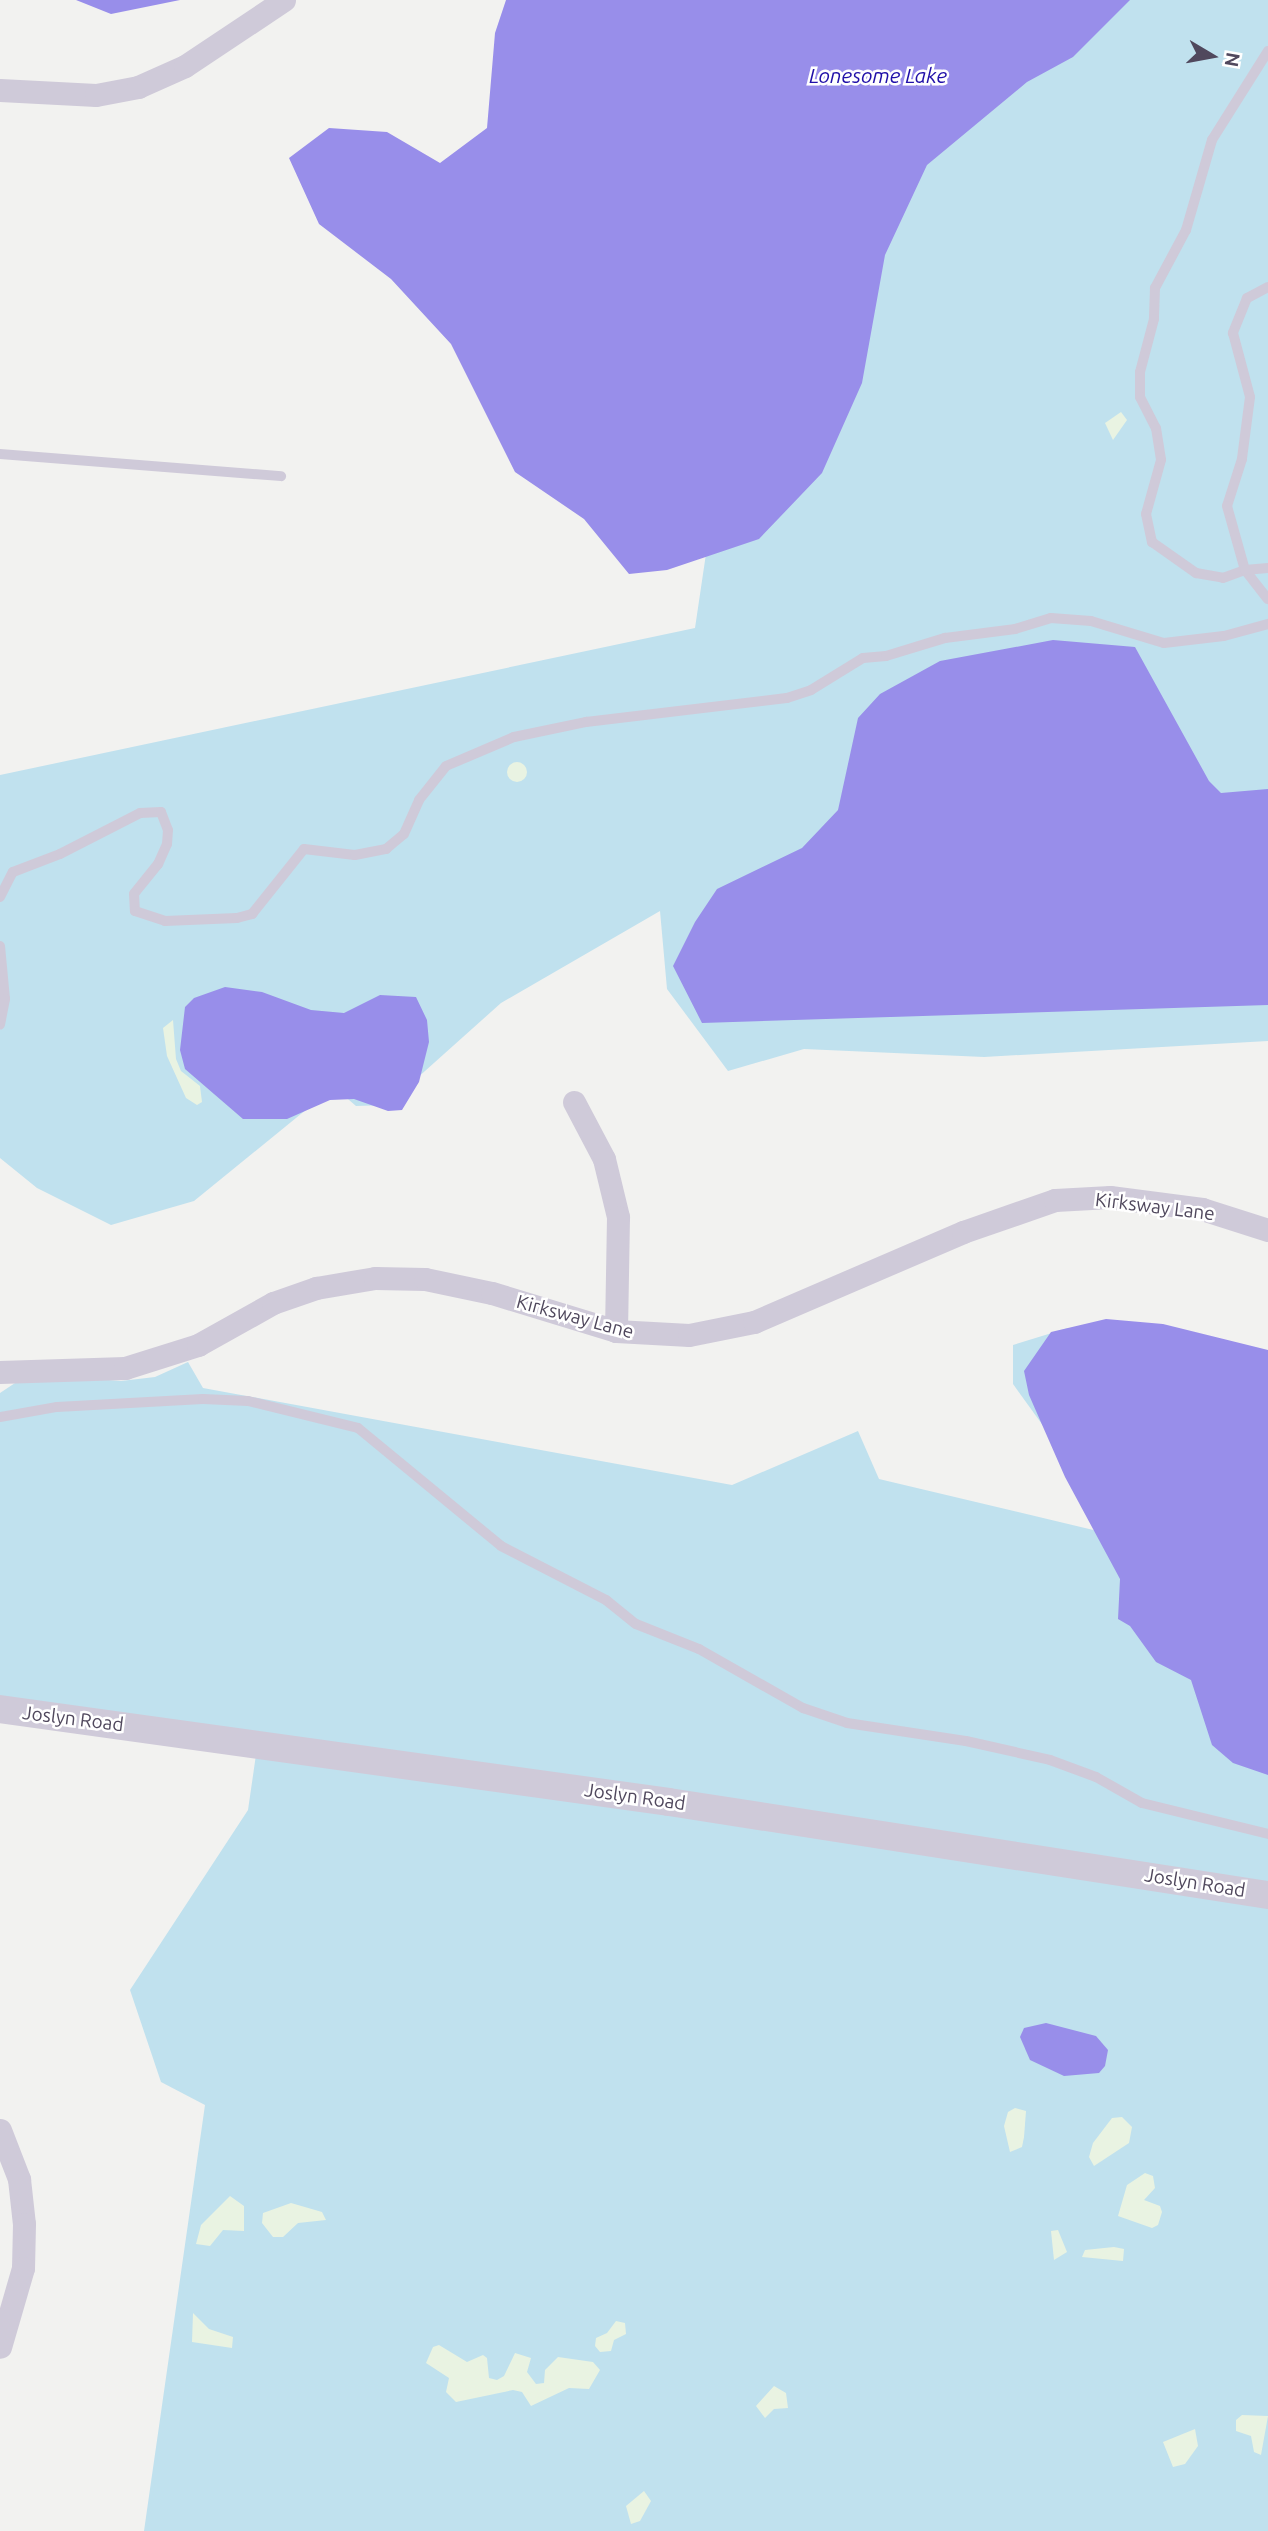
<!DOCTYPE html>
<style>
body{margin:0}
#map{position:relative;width:1268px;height:2531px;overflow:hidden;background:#f2f2f0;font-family:Ubuntu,sans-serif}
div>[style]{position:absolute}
.green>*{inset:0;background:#c0e1ee}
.sand>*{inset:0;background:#e9f3e2}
.round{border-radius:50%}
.water>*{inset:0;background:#988eea}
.service>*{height:10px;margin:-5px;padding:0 5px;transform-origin:5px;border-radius:5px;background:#cfcad9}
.minor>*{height:23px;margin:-11.5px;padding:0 11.5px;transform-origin:11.5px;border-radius:11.5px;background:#cfcad9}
.tertiary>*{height:28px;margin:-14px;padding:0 14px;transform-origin:14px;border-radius:14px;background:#cfcad9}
span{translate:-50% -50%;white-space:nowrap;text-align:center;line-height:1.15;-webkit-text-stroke:5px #fff;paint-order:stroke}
.street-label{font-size:19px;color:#50485d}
.water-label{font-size:21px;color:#2010a8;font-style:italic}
.north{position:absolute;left:1177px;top:21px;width:70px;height:70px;-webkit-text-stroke:5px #fff;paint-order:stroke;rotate:100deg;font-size:19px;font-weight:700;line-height:28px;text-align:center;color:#50485d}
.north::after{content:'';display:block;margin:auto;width:24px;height:32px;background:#50485d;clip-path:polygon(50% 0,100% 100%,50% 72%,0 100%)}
</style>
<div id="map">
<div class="green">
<div style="clip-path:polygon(599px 0,1268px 0,1268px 1041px,984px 1057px,804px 1049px,728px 1071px,667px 989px,660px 911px,501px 1003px,387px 1105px,356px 1106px,334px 1087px,194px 1201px,111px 1225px,37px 1188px,0 1158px,0 775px,695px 628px,715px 493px)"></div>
<div style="clip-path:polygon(1068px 1328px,1268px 1374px,1268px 2531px,144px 2531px,205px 2105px,161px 2082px,130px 1990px,248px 1810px,259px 1734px,0 1699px,0 1393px,18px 1381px,45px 1375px,121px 1381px,155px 1377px,188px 1362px,203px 1388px,732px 1485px,858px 1431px,879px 1479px,1106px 1533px,1088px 1488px,1013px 1384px,1013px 1345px)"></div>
</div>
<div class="sand">
<div style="clip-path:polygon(1121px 412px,1127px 420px,1113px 440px,1105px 423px)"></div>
<div class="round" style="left:507px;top:762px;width:20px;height:20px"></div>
<div style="clip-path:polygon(173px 1020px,176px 1059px,181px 1071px,200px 1086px,202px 1102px,197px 1105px,186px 1098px,167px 1056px,163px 1028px)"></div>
<div style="clip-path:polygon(1015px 2108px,1026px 2111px,1024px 2137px,1022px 2147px,1010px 2152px,1004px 2126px,1008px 2112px)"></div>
<div style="clip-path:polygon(1122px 2117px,1132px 2127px,1129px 2143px,1094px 2166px,1089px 2157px,1093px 2143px,1112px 2118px)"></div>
<div style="clip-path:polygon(1145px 2173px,1153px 2176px,1155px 2188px,1144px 2200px,1160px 2206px,1162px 2212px,1158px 2225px,1152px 2228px,1118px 2216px,1127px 2185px)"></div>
<div style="clip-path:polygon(230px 2196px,244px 2206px,244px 2231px,223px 2230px,210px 2246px,196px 2244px,201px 2225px)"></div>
<div style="clip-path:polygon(291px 2203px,322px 2212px,326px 2220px,298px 2223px,283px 2237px,273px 2237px,262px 2223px,263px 2213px)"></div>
<div style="clip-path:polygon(1058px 2230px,1067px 2252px,1054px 2260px,1051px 2231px)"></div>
<div style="clip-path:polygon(1114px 2247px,1124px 2249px,1123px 2261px,1082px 2257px,1085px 2250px)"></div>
<div style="clip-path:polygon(193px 2313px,209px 2329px,233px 2337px,232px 2348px,192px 2342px)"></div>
<div style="clip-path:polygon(616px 2321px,625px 2323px,626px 2334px,614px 2340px,611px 2351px,600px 2352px,595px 2346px,596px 2338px,607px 2333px)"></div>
<div style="clip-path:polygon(439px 2345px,467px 2362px,483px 2355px,487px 2358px,489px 2378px,497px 2380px,504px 2376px,515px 2353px,531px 2358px,527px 2372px,536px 2384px,544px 2383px,545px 2370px,558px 2357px,593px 2362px,600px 2370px,589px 2389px,569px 2388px,531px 2406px,522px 2392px,513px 2390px,456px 2402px,446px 2392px,449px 2378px,426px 2363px,433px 2347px)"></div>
<div style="clip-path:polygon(774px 2386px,786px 2393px,788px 2408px,774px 2409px,765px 2418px,756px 2406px)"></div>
<div style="clip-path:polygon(1242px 2415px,1268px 2416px,1261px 2455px,1254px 2452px,1251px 2436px,1236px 2431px,1236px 2420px)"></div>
<div style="clip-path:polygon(1195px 2429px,1198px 2446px,1185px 2464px,1173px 2467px,1163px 2442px)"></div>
<div style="clip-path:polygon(644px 2491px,651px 2501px,640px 2521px,631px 2524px,626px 2506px)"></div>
</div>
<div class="water">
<div style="clip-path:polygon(76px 0,180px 0,111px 14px)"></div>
<div style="clip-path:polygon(506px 0,1130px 0,1073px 57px,1027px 82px,927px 165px,885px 255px,862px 383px,822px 473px,759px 539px,667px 570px,629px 574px,584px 519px,515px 472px,451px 344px,391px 279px,319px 224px,289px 158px,329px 128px,387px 132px,440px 163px,487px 128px,495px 33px)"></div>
<div style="clip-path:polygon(1053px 640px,1135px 647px,1209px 781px,1221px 793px,1268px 789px,1268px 1005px,702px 1023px,673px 966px,695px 922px,717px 889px,802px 848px,838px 810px,858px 718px,880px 694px,940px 661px)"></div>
<div style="clip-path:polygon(225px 987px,262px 992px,311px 1010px,344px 1013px,380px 995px,416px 997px,427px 1020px,429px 1042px,419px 1082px,402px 1110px,388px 1111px,354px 1099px,330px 1100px,287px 1119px,243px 1119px,185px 1069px,180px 1050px,185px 1007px,194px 998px)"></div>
<div style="clip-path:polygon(1106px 1319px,1163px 1324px,1268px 1350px,1268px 1775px,1233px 1763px,1212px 1745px,1191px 1680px,1156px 1662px,1130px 1626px,1118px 1619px,1120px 1579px,1065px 1477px,1029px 1395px,1024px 1371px,1051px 1332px)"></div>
<div style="clip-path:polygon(1046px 2023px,1096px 2036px,1108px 2050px,1105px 2066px,1099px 2073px,1064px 2076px,1030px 2060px,1020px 2037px,1024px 2028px)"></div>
</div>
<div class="service">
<div style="left:1268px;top:51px;width:105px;rotate:122.2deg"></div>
<div style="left:1212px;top:140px;width:94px;rotate:106.1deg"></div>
<div style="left:1186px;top:230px;width:66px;rotate:118.1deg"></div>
<div style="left:1155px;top:288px;width:31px;rotate:92deg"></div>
<div style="left:1154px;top:319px;width:55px;rotate:104.8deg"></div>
<div style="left:1140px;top:372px;width:25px;rotate:90deg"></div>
<div style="left:1140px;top:397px;width:35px;rotate:63deg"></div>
<div style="left:1156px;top:428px;width:32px;rotate:81deg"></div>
<div style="left:1161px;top:460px;width:56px;rotate:105.5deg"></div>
<div style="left:1146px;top:514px;width:29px;rotate:78deg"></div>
<div style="left:1152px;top:542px;width:54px;rotate:35.2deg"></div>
<div style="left:1196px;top:573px;width:27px;rotate:10deg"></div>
<div style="left:1223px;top:578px;width:23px;rotate:-20deg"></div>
<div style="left:1245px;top:570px;width:37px;rotate:52deg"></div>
<div style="left:1268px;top:287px;width:24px;rotate:152deg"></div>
<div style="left:1247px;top:298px;width:38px;rotate:112deg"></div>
<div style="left:1233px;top:333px;width:66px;rotate:75.1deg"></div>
<div style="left:1250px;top:397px;width:63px;rotate:97.4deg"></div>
<div style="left:1242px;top:459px;width:49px;rotate:107.7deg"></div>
<div style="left:1227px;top:506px;width:66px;rotate:74.3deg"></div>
<div style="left:1245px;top:570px;width:23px;rotate:-5deg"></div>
<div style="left:0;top:454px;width:282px;rotate:4.5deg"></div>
<div style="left:0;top:897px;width:28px;rotate:-63deg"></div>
<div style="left:13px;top:872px;width:50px;rotate:-21deg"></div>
<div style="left:60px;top:854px;width:90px;rotate:-27.1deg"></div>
<div style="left:140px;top:813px;width:21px;rotate:-3deg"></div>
<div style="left:161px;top:812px;width:19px;rotate:69deg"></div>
<div style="left:168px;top:830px;width:14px;rotate:94deg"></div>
<div style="left:167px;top:844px;width:22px;rotate:114deg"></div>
<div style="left:158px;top:864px;width:38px;rotate:129deg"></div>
<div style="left:134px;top:894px;width:17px;rotate:87deg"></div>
<div style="left:135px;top:911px;width:32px;rotate:18deg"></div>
<div style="left:165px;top:921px;width:72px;rotate:-2.4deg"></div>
<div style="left:237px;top:918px;width:16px;rotate:-15deg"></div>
<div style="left:252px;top:914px;width:83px;rotate:-51.3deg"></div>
<div style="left:304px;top:849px;width:51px;rotate:6.7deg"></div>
<div style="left:355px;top:855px;width:32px;rotate:-11deg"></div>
<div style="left:386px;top:849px;width:23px;rotate:-40deg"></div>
<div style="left:404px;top:834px;width:37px;rotate:-66deg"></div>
<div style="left:419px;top:800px;width:43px;rotate:-51.5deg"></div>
<div style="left:446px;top:766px;width:74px;rotate:-23.1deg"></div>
<div style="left:514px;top:737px;width:74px;rotate:-11.8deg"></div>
<div style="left:586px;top:722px;width:202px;rotate:-6.8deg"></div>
<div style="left:787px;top:698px;width:25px;rotate:-18deg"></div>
<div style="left:811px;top:690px;width:61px;rotate:-31.6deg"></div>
<div style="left:863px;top:658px;width:23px;rotate:-5deg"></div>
<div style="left:886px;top:656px;width:62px;rotate:-17deg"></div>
<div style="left:945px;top:638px;width:71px;rotate:-7.3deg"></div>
<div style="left:1015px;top:629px;width:38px;rotate:-17deg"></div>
<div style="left:1051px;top:618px;width:40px;rotate:4.3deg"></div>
<div style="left:1091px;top:621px;width:76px;rotate:16.8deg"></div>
<div style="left:1164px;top:643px;width:60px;rotate:-6.7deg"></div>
<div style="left:1224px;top:636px;width:46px;rotate:-15.3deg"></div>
<div style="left:0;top:946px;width:53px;rotate:84.6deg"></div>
<div style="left:5px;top:999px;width:26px;rotate:101deg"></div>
<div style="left:0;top:1417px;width:58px;rotate:-10deg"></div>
<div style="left:57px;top:1407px;width:146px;rotate:-3.1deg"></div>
<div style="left:203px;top:1399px;width:45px;rotate:2.5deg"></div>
<div style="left:248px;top:1401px;width:113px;rotate:13.8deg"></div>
<div style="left:358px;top:1428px;width:185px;rotate:39.5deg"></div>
<div style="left:501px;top:1546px;width:118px;rotate:27.2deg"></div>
<div style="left:606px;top:1600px;width:38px;rotate:39deg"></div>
<div style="left:636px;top:1624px;width:68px;rotate:21.6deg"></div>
<div style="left:699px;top:1649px;width:120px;rotate:29.6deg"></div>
<div style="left:803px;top:1708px;width:46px;rotate:18.8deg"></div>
<div style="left:847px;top:1723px;width:120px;rotate:8.6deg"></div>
<div style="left:966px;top:1741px;width:86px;rotate:12.7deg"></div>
<div style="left:1050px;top:1760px;width:49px;rotate:20.3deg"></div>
<div style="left:1096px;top:1777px;width:53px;rotate:29.5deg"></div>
<div style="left:1142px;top:1803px;width:130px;rotate:13.8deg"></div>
</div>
<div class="minor">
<div style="left:0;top:90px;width:96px;rotate:3deg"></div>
<div style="left:96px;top:95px;width:43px;rotate:-10.8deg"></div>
<div style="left:138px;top:87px;width:51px;rotate:-24.1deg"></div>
<div style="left:185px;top:66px;width:119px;rotate:-33.7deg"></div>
<div style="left:574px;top:1102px;width:64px;rotate:62.2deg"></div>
<div style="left:604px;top:1159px;width:60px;rotate:76.4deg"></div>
<div style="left:618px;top:1217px;width:114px;rotate:91deg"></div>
<div style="left:0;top:1372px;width:125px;rotate:-1.8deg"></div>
<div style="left:125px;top:1368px;width:77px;rotate:-17.5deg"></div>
<div style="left:198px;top:1345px;width:86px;rotate:-29.2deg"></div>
<div style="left:273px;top:1303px;width:46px;rotate:-19.2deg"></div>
<div style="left:316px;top:1288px;width:60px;rotate:-9.6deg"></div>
<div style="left:375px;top:1278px;width:50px;rotate:1.1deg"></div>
<div style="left:425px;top:1279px;width:68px;rotate:11.8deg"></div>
<div style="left:492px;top:1293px;width:130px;rotate:17deg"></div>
<div style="left:616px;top:1331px;width:73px;rotate:3.1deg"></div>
<div style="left:689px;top:1335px;width:66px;rotate:-11.3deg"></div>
<div style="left:754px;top:1322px;width:228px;rotate:-23.3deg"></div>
<div style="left:963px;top:1232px;width:97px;rotate:-19.2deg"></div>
<div style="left:1055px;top:1200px;width:55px;rotate:-3.1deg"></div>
<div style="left:1110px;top:1197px;width:93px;rotate:7.4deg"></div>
<div style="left:1202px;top:1209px;width:69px;rotate:17.7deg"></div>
<div style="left:0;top:2130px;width:53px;rotate:68.8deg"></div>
<div style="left:19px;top:2179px;width:45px;rotate:83.7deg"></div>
<div style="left:24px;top:2224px;width:44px;rotate:91.3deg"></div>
<div style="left:23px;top:2268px;width:82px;rotate:106.2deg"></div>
</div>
<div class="tertiary">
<div style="left:0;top:1709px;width:675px;rotate:7.91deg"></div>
<div style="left:669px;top:1802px;width:606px;rotate:8.83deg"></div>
</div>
<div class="street-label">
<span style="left:1155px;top:1207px;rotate:7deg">Kirksway Lane</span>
<span style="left:575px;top:1317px;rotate:15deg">Kirksway Lane</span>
<span style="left:73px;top:1719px;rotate:7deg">Joslyn Road</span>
<span style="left:635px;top:1797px;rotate:8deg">Joslyn Road</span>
<span style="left:1195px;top:1883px;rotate:9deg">Joslyn Road</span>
</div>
<div class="water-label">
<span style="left:878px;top:75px">Lonesome Lake</span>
</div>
<div class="north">N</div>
</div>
